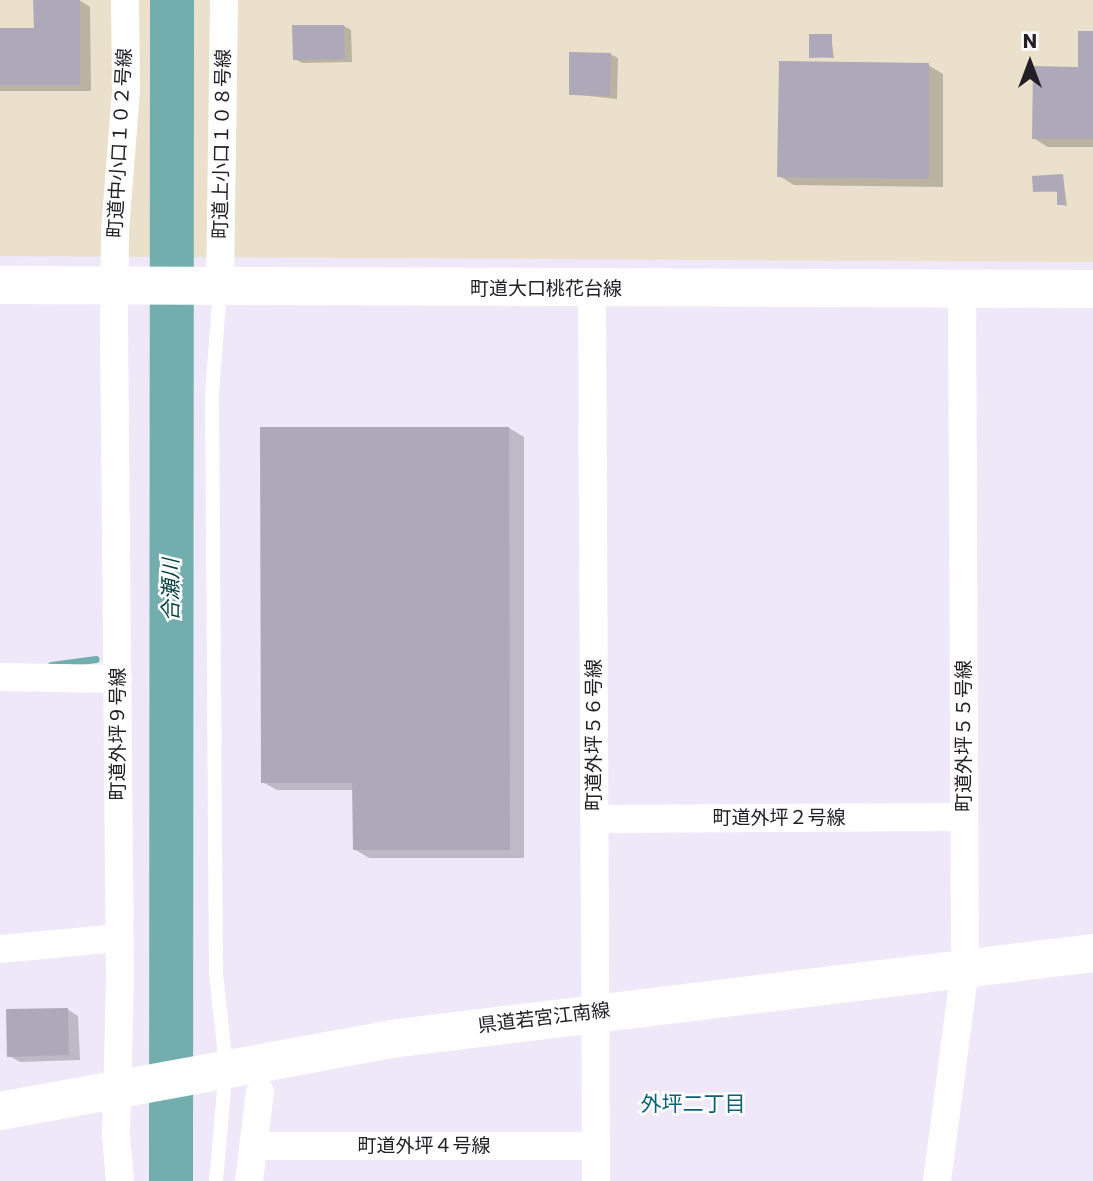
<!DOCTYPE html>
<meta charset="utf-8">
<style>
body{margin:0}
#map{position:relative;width:1093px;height:1181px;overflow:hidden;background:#eee8f8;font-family:Poppins,"Noto Sans JP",sans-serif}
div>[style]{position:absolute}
.industrial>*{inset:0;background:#eae0cb}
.shadow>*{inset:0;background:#0003}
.stream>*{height:7px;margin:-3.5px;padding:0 3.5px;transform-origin:3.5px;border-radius:3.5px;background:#72aead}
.river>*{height:44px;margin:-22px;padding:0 22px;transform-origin:22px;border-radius:22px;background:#72aead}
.building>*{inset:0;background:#aea9b8}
.lane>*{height:14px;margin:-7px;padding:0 7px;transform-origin:7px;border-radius:7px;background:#fff}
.street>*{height:28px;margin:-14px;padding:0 14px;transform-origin:14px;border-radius:14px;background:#fff}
.secondary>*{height:38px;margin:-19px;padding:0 19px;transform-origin:19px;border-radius:19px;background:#fff}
span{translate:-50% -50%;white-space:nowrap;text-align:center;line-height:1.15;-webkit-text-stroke:5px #fff;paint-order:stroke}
.street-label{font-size:19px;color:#222025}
.water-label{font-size:21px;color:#023e3e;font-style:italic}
.neighbourhood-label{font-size:21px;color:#0c6076}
.north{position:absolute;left:995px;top:28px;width:70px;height:70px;-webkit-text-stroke:5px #fff;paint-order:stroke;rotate:0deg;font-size:19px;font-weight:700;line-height:28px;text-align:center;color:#222025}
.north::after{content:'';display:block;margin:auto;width:24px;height:32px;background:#222025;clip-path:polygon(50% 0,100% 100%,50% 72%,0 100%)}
</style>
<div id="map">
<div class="industrial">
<div style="clip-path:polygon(0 0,1093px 0,1093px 262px,0 256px)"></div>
</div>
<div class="shadow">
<div style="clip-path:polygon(79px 0,90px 7px,91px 91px,0 91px,0 30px,36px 30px)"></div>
<div style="clip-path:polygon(344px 26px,351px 30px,352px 62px,302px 63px,295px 59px)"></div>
<div style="clip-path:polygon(1093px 33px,1093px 147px,1048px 147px,1033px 138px,1080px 69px)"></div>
<div style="clip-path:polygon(831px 36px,834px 58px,811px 57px)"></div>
<div style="clip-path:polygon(610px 54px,618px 58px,617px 99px,570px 94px)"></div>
<div style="clip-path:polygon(928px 65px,943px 74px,943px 187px,794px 185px,779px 176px)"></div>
<div style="clip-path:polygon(1063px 176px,1067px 206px,1059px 204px,1058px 192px,1035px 191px)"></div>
<div style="clip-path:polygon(509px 428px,524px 437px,524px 858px,369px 858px,354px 849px,354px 790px,277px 790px,262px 782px)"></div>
<div style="clip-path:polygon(67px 1009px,78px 1016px,80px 1060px,20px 1062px,9px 1056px)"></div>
</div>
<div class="stream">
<div style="left:51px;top:665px;width:45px;rotate:-7.6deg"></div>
</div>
<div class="river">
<div style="left:171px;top:1181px;width:1181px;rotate:-89.95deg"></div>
</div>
<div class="building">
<div style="clip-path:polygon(33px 0,80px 0,80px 85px,0 85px,0 28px,34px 28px)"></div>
<div style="clip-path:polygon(292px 25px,344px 25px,345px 59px,293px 60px)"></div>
<div style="clip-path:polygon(1078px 31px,1093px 31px,1093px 139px,1032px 139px,1033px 66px,1078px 67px)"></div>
<div style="clip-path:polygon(809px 34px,832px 34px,832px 57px,809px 58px)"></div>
<div style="clip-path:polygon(569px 52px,611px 53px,610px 96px,569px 95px)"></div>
<div style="clip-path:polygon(779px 61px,929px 63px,929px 179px,777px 177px)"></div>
<div style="clip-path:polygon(1063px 174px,1065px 205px,1057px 205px,1057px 191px,1033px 192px,1032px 176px)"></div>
<div style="clip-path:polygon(260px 427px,509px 427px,510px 850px,353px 850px,352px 783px,261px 783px)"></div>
<div style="clip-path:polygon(68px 1008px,69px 1055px,7px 1057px,6px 1009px)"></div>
</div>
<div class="lane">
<div style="left:216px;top:1181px;width:115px;rotate:-85deg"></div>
<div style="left:226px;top:1066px;width:93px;rotate:-96.2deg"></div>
<div style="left:216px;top:974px;width:580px;rotate:-90.4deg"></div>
<div style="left:212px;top:394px;width:105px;rotate:-85.6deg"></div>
</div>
<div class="street">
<div style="left:220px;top:289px;width:289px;rotate:-89.2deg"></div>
<div style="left:592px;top:289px;width:892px;rotate:89.74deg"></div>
<div style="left:0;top:677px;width:118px;rotate:1deg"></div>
<div style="left:594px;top:819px;width:370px;rotate:-0.3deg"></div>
<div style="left:0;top:949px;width:120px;rotate:-5.3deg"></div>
<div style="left:253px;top:1146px;width:343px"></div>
<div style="left:120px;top:1181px;width:46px;rotate:-95deg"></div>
<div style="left:116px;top:1135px;width:152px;rotate:-88.5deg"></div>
<div style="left:120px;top:983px;width:665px;rotate:-90.52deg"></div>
<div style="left:114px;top:318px;width:87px;rotate:-89.3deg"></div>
<div style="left:115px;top:231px;width:140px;rotate:-85.5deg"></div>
<div style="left:126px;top:91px;width:91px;rotate:-90.6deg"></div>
<div style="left:249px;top:1181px;width:90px;rotate:-83deg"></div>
<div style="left:937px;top:1181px;width:215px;rotate:-82.5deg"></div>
<div style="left:965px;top:968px;width:679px;rotate:-90.25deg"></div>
</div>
<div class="secondary">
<div style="left:0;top:285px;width:1093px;rotate:0.21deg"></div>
<div style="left:0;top:1111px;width:398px;rotate:-10.4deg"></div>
<div style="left:391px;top:1039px;width:707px;rotate:-6.98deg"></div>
</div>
<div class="street-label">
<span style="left:120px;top:143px;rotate:-87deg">町道中小口１０２号線</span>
<span style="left:222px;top:144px;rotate:-89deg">町道上小口１０８号線</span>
<span style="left:546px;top:289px">町道大口桃花台線</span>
<span style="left:118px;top:734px;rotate:-90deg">町道外坪９号線</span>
<span style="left:594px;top:735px;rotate:-90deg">町道外坪５６号線</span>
<span style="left:964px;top:736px;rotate:-90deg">町道外坪５５号線</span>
<span style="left:779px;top:818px">町道外坪２号線</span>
<span style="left:544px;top:1018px;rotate:-7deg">県道若宮江南線</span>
<span style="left:424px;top:1146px">町道外坪４号線</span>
</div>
<div class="water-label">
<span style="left:171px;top:590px;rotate:-90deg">合瀬川</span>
</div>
<div class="neighbourhood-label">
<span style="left:693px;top:1104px">外坪二丁目</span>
</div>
<div class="north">N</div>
</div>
